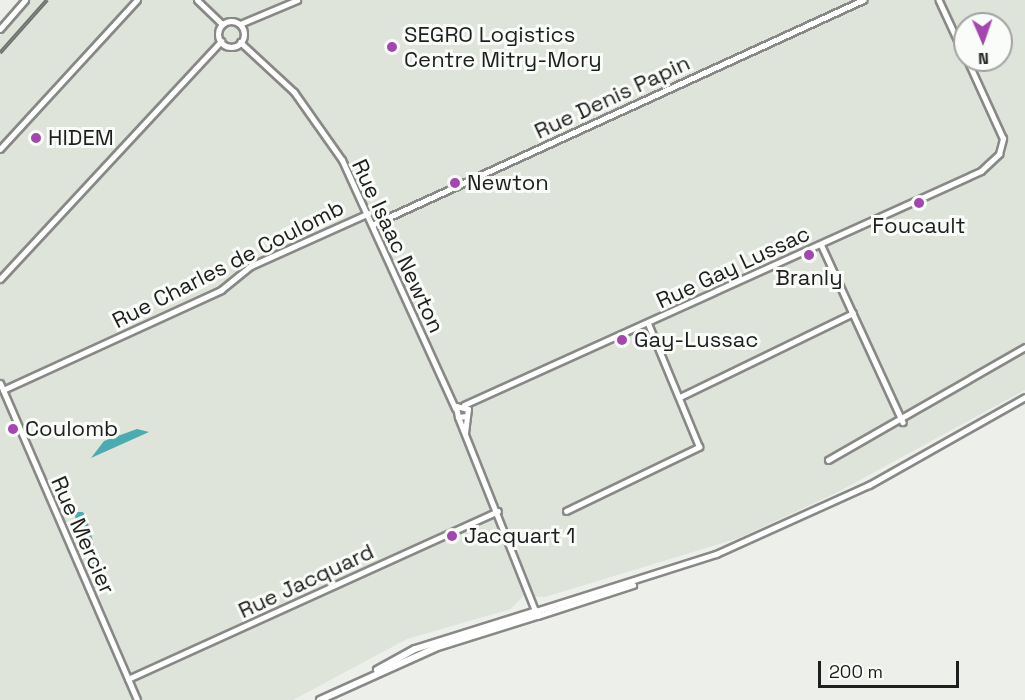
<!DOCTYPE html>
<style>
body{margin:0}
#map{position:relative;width:1025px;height:700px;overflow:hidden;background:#edefeb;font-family:"Space Grotesk",sans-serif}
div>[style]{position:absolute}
.built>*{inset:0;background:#dee4da}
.water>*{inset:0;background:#4aabb0}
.roads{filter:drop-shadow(2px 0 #888986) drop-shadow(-2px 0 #888986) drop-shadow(0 2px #888986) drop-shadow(0 -2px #888986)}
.minor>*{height:4.5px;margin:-2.25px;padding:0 2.25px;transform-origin:2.25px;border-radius:2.25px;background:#fff}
.tertiary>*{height:5px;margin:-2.5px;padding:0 2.5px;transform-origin:2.5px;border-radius:2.5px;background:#fff}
.tertiary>.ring{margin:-2.5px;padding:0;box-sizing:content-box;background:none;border:5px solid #fff;border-radius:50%}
.secondary>*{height:6px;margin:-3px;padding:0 3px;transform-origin:3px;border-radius:3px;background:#fff}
.rail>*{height:4px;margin-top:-2px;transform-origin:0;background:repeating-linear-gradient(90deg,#fafcf9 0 4.5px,#717270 0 9px);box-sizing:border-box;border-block:2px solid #717270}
.dots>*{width:16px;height:16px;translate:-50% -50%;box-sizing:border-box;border:3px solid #fafcf9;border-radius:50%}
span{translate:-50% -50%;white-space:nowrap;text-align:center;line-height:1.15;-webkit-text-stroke:6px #fafcf9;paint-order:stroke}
.poi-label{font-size:22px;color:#1d1e1d}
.left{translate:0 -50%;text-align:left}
.street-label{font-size:22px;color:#1d1e1d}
.north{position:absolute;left:953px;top:12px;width:60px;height:60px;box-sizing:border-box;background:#fafcf9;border:2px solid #a2a3a1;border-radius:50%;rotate:178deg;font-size:16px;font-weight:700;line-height:24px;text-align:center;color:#1d1e1d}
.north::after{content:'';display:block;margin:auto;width:21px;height:27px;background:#a446b0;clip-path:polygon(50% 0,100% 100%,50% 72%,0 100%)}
.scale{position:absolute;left:818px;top:661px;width:141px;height:27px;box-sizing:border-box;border:3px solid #1d1e1d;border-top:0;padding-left:8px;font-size:18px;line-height:21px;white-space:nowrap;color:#1d1e1d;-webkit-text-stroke:4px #fafcf9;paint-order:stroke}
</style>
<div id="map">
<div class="built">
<div style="clip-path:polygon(evenodd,30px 0,1025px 0,1025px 390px,838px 492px,739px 538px,545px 597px,523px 596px,511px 609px,407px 639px,293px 700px,0 700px,0 35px,30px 0,965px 24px,1001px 24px,1001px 60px,965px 60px,965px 24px)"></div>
</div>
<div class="water">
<div style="clip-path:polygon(137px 429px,149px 432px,91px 458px,104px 441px)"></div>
<div style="clip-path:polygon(75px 512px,83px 512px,87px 520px,104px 581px,99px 581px,76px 528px)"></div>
</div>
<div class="roads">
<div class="minor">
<div style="left:939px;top:0;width:62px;rotate:65.1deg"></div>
<div style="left:0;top:29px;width:38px;rotate:-49deg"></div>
<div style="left:0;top:149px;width:202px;rotate:-47.4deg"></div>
<div style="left:374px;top:224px;width:538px;rotate:-24.61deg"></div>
<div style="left:821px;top:244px;width:196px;rotate:65.3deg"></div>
<div style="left:3px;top:390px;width:240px;rotate:-24.6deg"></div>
<div style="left:221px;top:290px;width:38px;rotate:-39deg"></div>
<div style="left:251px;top:266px;width:129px;rotate:-24.2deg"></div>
<div style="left:680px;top:397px;width:192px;rotate:-25.9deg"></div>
<div style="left:464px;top:405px;width:567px;rotate:-24.35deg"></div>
<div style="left:981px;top:171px;width:25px;rotate:-43deg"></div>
<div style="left:999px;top:154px;width:16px;rotate:-75deg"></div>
<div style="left:1003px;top:139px;width:87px;rotate:-114.5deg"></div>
<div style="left:828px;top:460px;width:227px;rotate:-29.8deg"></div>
<div style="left:566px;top:511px;width:148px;rotate:-25.7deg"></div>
<div style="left:699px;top:447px;width:133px;rotate:-112.5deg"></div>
<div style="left:128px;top:679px;width:406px;rotate:-24.4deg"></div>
</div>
<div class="tertiary">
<div style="left:197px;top:0;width:35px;rotate:44deg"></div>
<div class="ring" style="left:218px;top:21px;width:21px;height:21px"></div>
<div style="left:240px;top:24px;width:62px;rotate:-22.8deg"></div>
<div style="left:240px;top:42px;width:74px;rotate:42.8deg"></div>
<div style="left:294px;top:92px;width:83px;rotate:54.8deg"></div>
<div style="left:342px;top:160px;width:273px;rotate:65.5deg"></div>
<div style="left:0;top:279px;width:325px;rotate:-47.1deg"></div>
<div style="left:0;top:383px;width:345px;rotate:66.6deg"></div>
<div style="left:458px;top:417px;width:214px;rotate:68.3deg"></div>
<div style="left:537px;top:616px;width:101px;rotate:-17.9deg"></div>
<div style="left:465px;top:433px;width:24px;rotate:-83deg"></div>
<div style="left:468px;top:409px;width:12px;rotate:-166deg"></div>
<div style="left:456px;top:406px;width:11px;rotate:80deg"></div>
<div style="left:458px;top:417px;width:8px;rotate:-7deg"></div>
<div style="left:536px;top:611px;width:189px;rotate:-17.6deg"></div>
<div style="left:716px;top:554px;width:168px;rotate:-24.3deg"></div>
<div style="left:869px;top:485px;width:179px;rotate:-29.4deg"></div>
</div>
<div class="secondary">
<div style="left:377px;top:670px;width:43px;rotate:-28.9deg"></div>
<div style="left:415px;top:649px;width:127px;rotate:-17.4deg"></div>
<div style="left:320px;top:700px;width:126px;rotate:-24.3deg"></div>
<div style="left:435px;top:648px;width:107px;rotate:-17.4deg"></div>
</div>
</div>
<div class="rail">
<div style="left:0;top:53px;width:71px;rotate:-48.4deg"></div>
</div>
<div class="dots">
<div style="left:392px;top:47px;background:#a446b0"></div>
<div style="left:36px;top:138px;background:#a446b0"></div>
<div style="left:455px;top:183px;background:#a446b0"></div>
<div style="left:919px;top:203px;background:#a446b0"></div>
<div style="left:809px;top:255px;background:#a446b0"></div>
<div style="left:622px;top:340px;background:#a446b0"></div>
<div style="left:13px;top:429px;background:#a446b0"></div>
<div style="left:452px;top:536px;background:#a446b0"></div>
</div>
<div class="poi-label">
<span class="left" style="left:404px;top:47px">SEGRO Logistics<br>Centre Mitry-Mory</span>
<span class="left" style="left:48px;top:138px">HIDEM</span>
<span class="left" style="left:467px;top:183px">Newton</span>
<span style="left:919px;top:226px">Foucault</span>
<span style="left:809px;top:278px">Branly</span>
<span class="left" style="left:634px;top:340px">Gay-Lussac</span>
<span class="left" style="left:25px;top:429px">Coulomb</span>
<span class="left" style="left:464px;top:536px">Jacquart 1</span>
</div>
<div class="street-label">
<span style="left:612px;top:97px;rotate:-25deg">Rue Denis Papin</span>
<span style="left:398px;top:246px;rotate:65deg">Rue Isaac Newton</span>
<span style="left:228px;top:264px;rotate:-27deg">Rue Charles de Coulomb</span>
<span style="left:733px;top:267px;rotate:-25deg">Rue Gay Lussac</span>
<span style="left:83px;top:535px;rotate:66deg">Rue Mercier</span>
<span style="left:306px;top:581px;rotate:-25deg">Rue Jacquard</span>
</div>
<div class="north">N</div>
<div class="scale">200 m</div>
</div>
